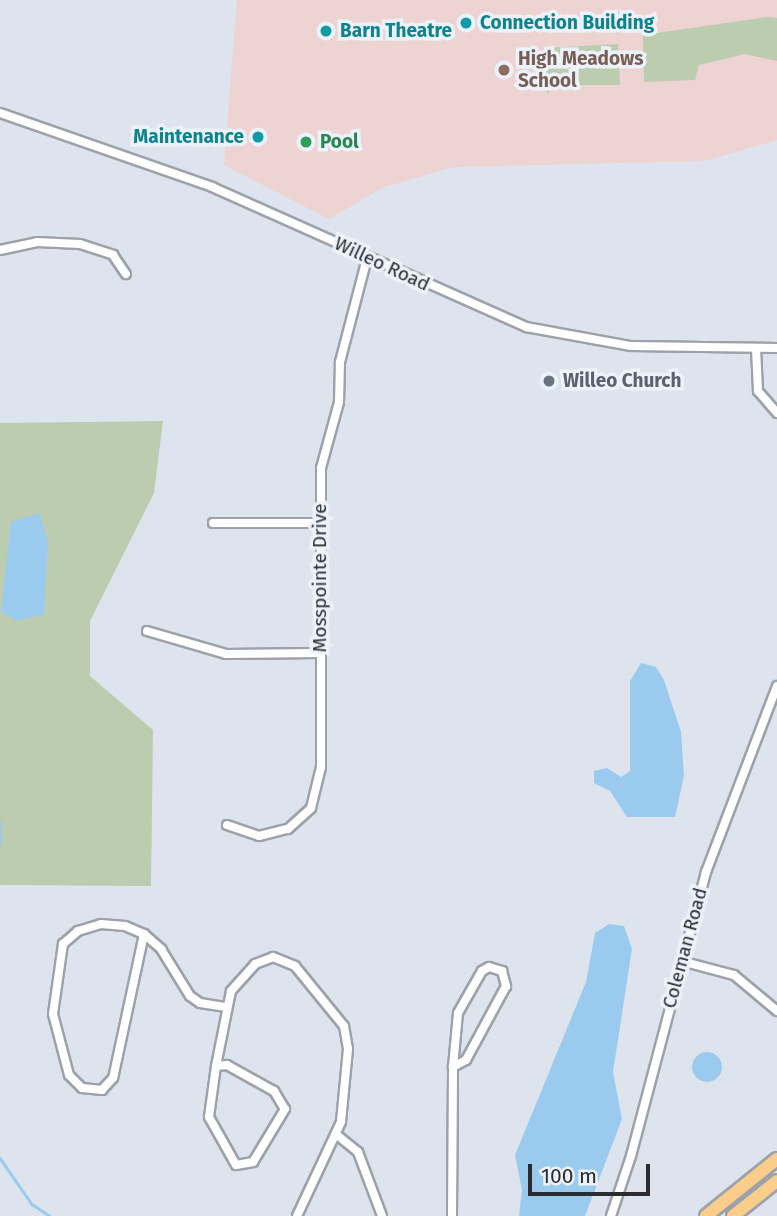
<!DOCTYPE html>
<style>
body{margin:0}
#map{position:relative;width:777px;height:1216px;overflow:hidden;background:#dee4ed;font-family:"Fira Sans",sans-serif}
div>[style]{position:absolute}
.education>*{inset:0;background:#edd3d2}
.green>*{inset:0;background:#bcccaf}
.water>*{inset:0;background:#9acbee}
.round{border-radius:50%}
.stream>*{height:2.5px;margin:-1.25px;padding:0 1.25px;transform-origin:1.25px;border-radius:1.25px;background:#9acbee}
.roads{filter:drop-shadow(2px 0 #9da2aa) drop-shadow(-2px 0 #9da2aa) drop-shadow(0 2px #9da2aa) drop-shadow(0 -2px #9da2aa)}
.minor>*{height:8px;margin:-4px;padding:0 4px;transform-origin:4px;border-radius:4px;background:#fff}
.highway>*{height:12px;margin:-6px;padding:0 6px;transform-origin:6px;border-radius:6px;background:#fbcd8b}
.dots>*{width:19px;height:19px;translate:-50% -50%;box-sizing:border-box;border:4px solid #ecf2fa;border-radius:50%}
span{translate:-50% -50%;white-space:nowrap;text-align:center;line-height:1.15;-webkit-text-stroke:7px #ecf2fa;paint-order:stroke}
.culture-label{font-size:19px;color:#0d838f;font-weight:700}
.left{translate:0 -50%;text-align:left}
.right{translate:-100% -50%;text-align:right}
.education-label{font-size:19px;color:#785e54;font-weight:700}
.leisure-label{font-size:19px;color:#27864d;font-weight:700}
.street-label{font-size:19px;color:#2a2c2f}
.worship-label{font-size:19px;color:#5b616d;font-weight:700}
.scale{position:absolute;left:528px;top:1164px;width:122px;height:32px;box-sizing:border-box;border:4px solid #2a2c2f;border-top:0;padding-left:9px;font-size:21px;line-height:24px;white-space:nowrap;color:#2a2c2f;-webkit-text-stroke:5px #ecf2fa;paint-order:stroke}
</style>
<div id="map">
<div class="education">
<div style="clip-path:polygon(237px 0,777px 0,777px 140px,705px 161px,454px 167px,384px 187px,329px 219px,224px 165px)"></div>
</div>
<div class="green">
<div style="clip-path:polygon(768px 17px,777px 18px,777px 61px,745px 54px,699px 65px,695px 80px,644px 82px,643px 35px)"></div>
<div style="clip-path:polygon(618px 44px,620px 85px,555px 85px,547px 94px,545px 48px)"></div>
<div style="clip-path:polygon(163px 421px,154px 493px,90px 621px,90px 676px,153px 730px,151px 886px,0 885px,0 423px)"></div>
</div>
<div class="water">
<div style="clip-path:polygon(39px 513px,48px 541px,44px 614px,17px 621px,1px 612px,11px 522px)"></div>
<div style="clip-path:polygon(641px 663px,656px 667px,664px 680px,681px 732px,684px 776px,675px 817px,627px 817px,610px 791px,594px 783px,594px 771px,607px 768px,621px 777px,630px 771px,630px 681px)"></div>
<div style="clip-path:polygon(609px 924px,624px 926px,632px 949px,613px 1072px,622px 1119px,585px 1216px,519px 1216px,522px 1190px,515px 1155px,586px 982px,595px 933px)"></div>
<div class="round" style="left:692px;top:1052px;width:30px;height:30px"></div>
</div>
<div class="stream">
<div style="left:0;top:821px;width:23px;rotate:90deg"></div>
<div style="left:0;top:1158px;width:56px;rotate:55.2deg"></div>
<div style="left:32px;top:1204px;width:22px;rotate:34deg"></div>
</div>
<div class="roads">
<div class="minor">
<div style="left:0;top:113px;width:225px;rotate:19.2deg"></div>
<div style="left:212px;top:187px;width:344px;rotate:24deg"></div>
<div style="left:526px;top:327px;width:107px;rotate:10.3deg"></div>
<div style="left:631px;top:346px;width:146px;rotate:0.8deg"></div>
<div style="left:0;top:250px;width:38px;rotate:-12deg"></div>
<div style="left:37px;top:242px;width:43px;rotate:2.7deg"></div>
<div style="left:80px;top:244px;width:35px;rotate:18deg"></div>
<div style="left:113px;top:255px;width:23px;rotate:56deg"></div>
<div style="left:756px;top:348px;width:43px;rotate:87.3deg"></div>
<div style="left:758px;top:391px;width:29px;rotate:49deg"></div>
<div style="left:213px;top:523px;width:107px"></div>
<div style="left:147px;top:631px;width:82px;rotate:16.2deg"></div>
<div style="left:226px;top:654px;width:93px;rotate:-0.6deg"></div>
<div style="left:227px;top:825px;width:34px;rotate:19deg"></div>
<div style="left:259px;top:836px;width:30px;rotate:-14deg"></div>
<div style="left:288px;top:829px;width:31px;rotate:-42deg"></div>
<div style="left:311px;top:808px;width:42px;rotate:-76.3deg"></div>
<div style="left:321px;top:767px;width:299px;rotate:-90deg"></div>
<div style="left:321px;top:468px;width:68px;rotate:-74.7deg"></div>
<div style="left:339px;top:402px;width:40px;rotate:-88.6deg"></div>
<div style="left:340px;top:362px;width:107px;rotate:-75.4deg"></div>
<div style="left:101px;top:924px;width:24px;rotate:5deg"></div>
<div style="left:125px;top:926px;width:21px;rotate:23deg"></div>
<div style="left:144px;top:934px;width:147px;rotate:102.1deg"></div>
<div style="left:113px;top:1078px;width:16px;rotate:133deg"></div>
<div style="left:102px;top:1090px;width:20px;rotate:-174deg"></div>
<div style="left:82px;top:1088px;width:18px;rotate:-135deg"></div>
<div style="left:69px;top:1075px;width:63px;rotate:-104.7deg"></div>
<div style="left:53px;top:1014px;width:71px;rotate:-81.9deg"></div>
<div style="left:63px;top:944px;width:20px;rotate:-41deg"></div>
<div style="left:78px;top:931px;width:24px;rotate:-17deg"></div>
<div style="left:144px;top:934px;width:23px;rotate:41deg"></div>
<div style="left:161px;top:949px;width:55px;rotate:58.3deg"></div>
<div style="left:190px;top:996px;width:12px;rotate:35deg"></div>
<div style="left:200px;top:1003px;width:25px;rotate:9deg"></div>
<div style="left:681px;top:961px;width:55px;rotate:14.8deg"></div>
<div style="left:734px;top:975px;width:56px;rotate:39.9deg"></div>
<div style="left:489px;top:967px;width:14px;rotate:17deg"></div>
<div style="left:502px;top:971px;width:16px;rotate:75deg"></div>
<div style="left:506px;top:986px;width:84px;rotate:118.4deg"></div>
<div style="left:466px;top:1060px;width:15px;rotate:152deg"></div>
<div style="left:453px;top:1067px;width:54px;rotate:-84.7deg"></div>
<div style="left:458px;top:1013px;width:48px;rotate:-60.3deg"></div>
<div style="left:482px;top:971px;width:8px;rotate:-30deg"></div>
<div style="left:227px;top:1065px;width:54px;rotate:29deg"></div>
<div style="left:274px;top:1091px;width:21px;rotate:59deg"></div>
<div style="left:285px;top:1109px;width:62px;rotate:121.1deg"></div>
<div style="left:253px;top:1162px;width:17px;rotate:170deg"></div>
<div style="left:236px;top:1165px;width:55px;rotate:-119.4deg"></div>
<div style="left:209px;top:1117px;width:51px;rotate:-82.2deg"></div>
<div style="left:216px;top:1066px;width:11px;rotate:-5deg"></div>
<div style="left:216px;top:1066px;width:76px;rotate:-78.7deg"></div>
<div style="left:231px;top:991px;width:36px;rotate:-48deg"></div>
<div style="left:255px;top:964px;width:19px;rotate:-21deg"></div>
<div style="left:273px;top:957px;width:24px;rotate:22deg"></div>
<div style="left:295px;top:966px;width:77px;rotate:50.8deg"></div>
<div style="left:344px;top:1026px;width:23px;rotate:80deg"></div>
<div style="left:348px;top:1049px;width:73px;rotate:95.5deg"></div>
<div style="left:341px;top:1122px;width:104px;rotate:115.1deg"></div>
<div style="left:337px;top:1135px;width:27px;rotate:39deg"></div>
<div style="left:358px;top:1152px;width:68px;rotate:69.4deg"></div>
<div style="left:452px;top:1216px;width:149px;rotate:-89.6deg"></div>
<div style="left:611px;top:1216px;width:63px;rotate:-71.6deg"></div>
<div style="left:631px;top:1156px;width:294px;rotate:-75.2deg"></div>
<div style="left:706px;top:872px;width:199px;rotate:-69.1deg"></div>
</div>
<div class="highway">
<div style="left:706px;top:1216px;width:91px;rotate:-38.8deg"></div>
<div style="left:733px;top:1216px;width:56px;rotate:-38.5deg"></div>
</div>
</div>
<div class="dots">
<div style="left:466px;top:23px;background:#0f9aa8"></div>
<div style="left:326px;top:31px;background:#0f9aa8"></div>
<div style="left:504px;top:70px;background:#8d6e63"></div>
<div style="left:258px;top:137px;background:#0f9aa8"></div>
<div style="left:306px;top:142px;background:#2e9e5b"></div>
<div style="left:549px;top:381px;background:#6b7280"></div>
</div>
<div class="culture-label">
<span class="left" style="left:480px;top:23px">Connection Building</span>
<span class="left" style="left:340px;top:31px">Barn Theatre</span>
<span class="right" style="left:244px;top:137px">Maintenance</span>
</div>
<div class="education-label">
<span class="left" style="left:518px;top:70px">High Meadows<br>School</span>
</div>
<div class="leisure-label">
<span class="left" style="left:320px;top:142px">Pool</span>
</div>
<div class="street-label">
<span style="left:382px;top:264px;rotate:25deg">Willeo Road</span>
<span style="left:320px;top:578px;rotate:-90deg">Mosspointe Drive</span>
<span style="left:685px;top:948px;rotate:-75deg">Coleman Road</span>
</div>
<div class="worship-label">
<span class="left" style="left:563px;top:381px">Willeo Church</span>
</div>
<div class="scale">100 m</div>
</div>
